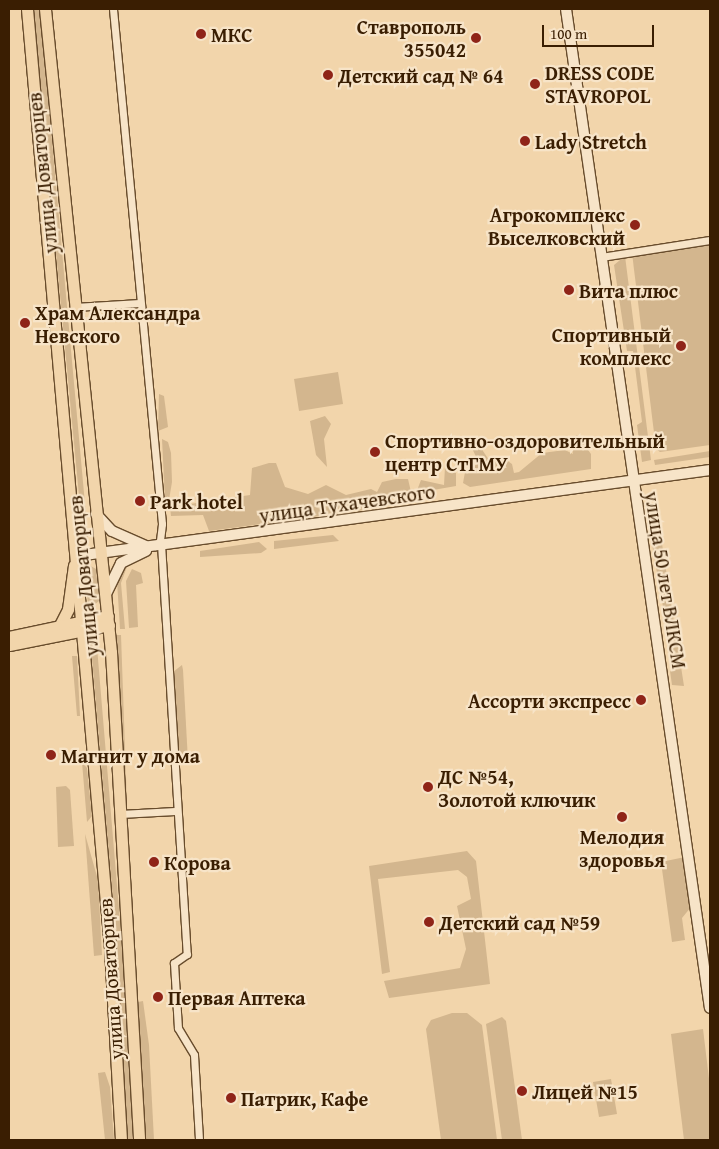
<!DOCTYPE html>
<meta charset="utf-8">
<style>
body{margin:0}
#map{position:relative;width:719px;height:1149px;overflow:hidden;background:#f2d5ab;font-family:"Gentium Book Plus",serif}
div>[style]{position:absolute}
.green>*{inset:0;background:#d3b68e}
.roads{filter:drop-shadow(1px 0 #684c2c) drop-shadow(-1px 0 #684c2c) drop-shadow(0 1px #684c2c) drop-shadow(0 -1px #684c2c)}
.street>*{height:7px;margin:-3.5px;padding:0 3.5px;transform-origin:3.5px;border-radius:3.5px;background:#f7e4c8}
.secondary>*{height:10px;margin:-5px;padding:0 5px;transform-origin:5px;border-radius:5px;background:#f7e4c8}
.primary>*{height:11px;margin:-5.5px;padding:0 5.5px;transform-origin:5.5px;border-radius:5.5px;background:#f2d5ab}
.dots>*{width:14px;height:14px;translate:-50% -50%;box-sizing:border-box;border:2px solid #f7e4c8;border-radius:50%}
span{translate:-50% -50%;white-space:nowrap;text-align:center;line-height:1.15;-webkit-text-stroke:4.5px #f7e4c8;paint-order:stroke}
.poi-label{font-size:20px;color:#3a1e02;font-weight:700}
.right{translate:-100% -50%;text-align:right}
.left{translate:0 -50%;text-align:left}
.street-label{font-size:20px;color:#3a1e02}
.frame{position:absolute;inset:0;border:10px solid #3a1e02;pointer-events:none}
.scale{position:absolute;left:542px;top:25px;width:112px;height:22px;box-sizing:border-box;border:2px solid #3a1e02;border-top:0;padding-left:6px;font-size:15px;line-height:18px;white-space:nowrap;color:#3a1e02;-webkit-text-stroke:4px #f7e4c8;paint-order:stroke}
</style>
<div id="map">
<div class="green">
<div style="clip-path:polygon(33px 9px,40px 9px,88px 537px,83px 538px)"></div>
<div style="clip-path:polygon(710px 243px,710px 445px,660px 452px,656px 449px,632px 253px)"></div>
<div style="clip-path:polygon(625px 256px,651px 460px,642px 462px,637px 425px,642px 422px,633px 351px,627px 351px,614px 265px)"></div>
<div style="clip-path:polygon(338px 372px,343px 404px,299px 411px,294px 379px)"></div>
<div style="clip-path:polygon(159px 394px,164px 396px,168px 427px,158px 431px)"></div>
<div style="clip-path:polygon(325px 416px,331px 424px,324px 439px,327px 467px,316px 455px,310px 421px)"></div>
<div style="clip-path:polygon(577px 435px,591px 454px,591px 469px,470px 487px,463px 483px,465px 472px,479px 463px,469px 442px,477px 442px,489px 460px,503px 458px,512px 464px,514px 473px,519px 472px,542px 453px,565px 450px,573px 454px,570px 440px)"></div>
<div style="clip-path:polygon(162px 439px,168px 442px,171px 453px,172px 482px,169px 500px,165px 500px)"></div>
<div style="clip-path:polygon(710px 451px,710px 457px,655px 465px,654px 460px)"></div>
<div style="clip-path:polygon(269px 463px,276px 463px,285px 487px,308px 494px,326px 485px,346px 495px,371px 489px,377px 492px,382px 482px,396px 479px,408px 479px,411px 492px,387px 497px,364px 510px,209px 531px,203px 515px,171px 516px,170px 507px,250px 495px,252px 468px)"></div>
<div style="clip-path:polygon(445px 467px,456px 473px,456px 486px,416px 493px,421px 480px,444px 485px)"></div>
<div style="clip-path:polygon(645px 505px,656px 505px,684px 686px,672px 685px,670px 671px,674px 669px)"></div>
<div style="clip-path:polygon(333px 535px,339px 541px,274px 549px,274px 541px)"></div>
<div style="clip-path:polygon(259px 542px,267px 549px,261px 553px,200px 557px,200px 551px)"></div>
<div style="clip-path:polygon(128px 564px,121px 583px,125px 629px,120px 629px,117px 581px)"></div>
<div style="clip-path:polygon(89px 565px,96px 569px,99px 601px,93px 606px,88px 604px,84px 569px)"></div>
<div style="clip-path:polygon(132px 569px,141px 573px,143px 583px,136px 585px,138px 627px,129px 628px,126px 581px)"></div>
<div style="clip-path:polygon(90px 635px,96px 635px,123px 957px,133px 1140px,127px 1140px,118px 957px)"></div>
<div style="clip-path:polygon(116px 635px,121px 635px,127px 805px,122px 765px)"></div>
<div style="clip-path:polygon(72px 656px,77px 656px,80px 716px,77px 716px)"></div>
<div style="clip-path:polygon(182px 665px,183px 670px,188px 761px,179px 758px,177px 746px,173px 672px)"></div>
<div style="clip-path:polygon(82px 762px,87px 768px,92px 816px,87px 822px)"></div>
<div style="clip-path:polygon(66px 786px,70px 790px,74px 846px,58px 847px,56px 787px)"></div>
<div style="clip-path:polygon(85px 834px,98px 880px,102px 955px,94px 956px)"></div>
<div style="clip-path:polygon(467px 851px,476px 861px,490px 984px,389px 998px,384px 981px,460px 968px,466px 949px,457px 906px,471px 899px,467px 877px,458px 870px,378px 879px,390px 972px,382px 974px,369px 866px)"></div>
<div style="clip-path:polygon(685px 857px,691px 907px,682px 918px,685px 940px,672px 942px,661px 862px)"></div>
<div style="clip-path:polygon(143px 1001px,149px 1045px,154px 1140px,145px 1140px,138px 1002px)"></div>
<div style="clip-path:polygon(452px 1013px,467px 1013px,482px 1025px,497px 1140px,441px 1140px,426px 1029px,431px 1020px)"></div>
<div style="clip-path:polygon(502px 1017px,506px 1021px,522px 1140px,502px 1140px,486px 1024px)"></div>
<div style="clip-path:polygon(703px 1029px,710px 1087px,710px 1140px,684px 1140px,671px 1034px)"></div>
<div style="clip-path:polygon(105px 1072px,110px 1087px,114px 1140px,105px 1140px,98px 1073px)"></div>
<div style="clip-path:polygon(611px 1079px,617px 1114px,599px 1117px,593px 1082px)"></div>
</div>
<div class="roads">
<div class="street">
<div style="left:113px;top:9px;width:517px;rotate:84.56deg"></div>
<div style="left:162px;top:524px;width:17px;rotate:97deg"></div>
<div style="left:160px;top:541px;width:7px;rotate:135deg"></div>
<div style="left:601px;top:257px;width:110px;rotate:-8.9deg"></div>
<div style="left:74px;top:307px;width:66px;rotate:-3.5deg"></div>
<div style="left:161px;top:544px;width:411px;rotate:86.4deg"></div>
<div style="left:187px;top:954px;width:16px;rotate:145deg"></div>
<div style="left:174px;top:963px;width:65px;rotate:86.5deg"></div>
<div style="left:178px;top:1028px;width:31px;rotate:59deg"></div>
<div style="left:194px;top:1055px;width:85px;rotate:86.6deg"></div>
<div style="left:119px;top:814px;width:57px;rotate:-3deg"></div>
</div>
<div class="secondary">
<div style="left:566px;top:9px;width:1009px;rotate:81.8deg"></div>
<div style="left:96px;top:514px;width:23px;rotate:47deg"></div>
<div style="left:112px;top:531px;width:36px;rotate:24deg"></div>
<div style="left:77px;top:556px;width:639px;rotate:-7.74deg"></div>
<div style="left:106px;top:594px;width:34px;rotate:-64deg"></div>
<div style="left:121px;top:563px;width:28px;rotate:-26deg"></div>
</div>
<div class="primary">
<div style="left:27px;top:9px;width:944px;rotate:84.95deg"></div>
<div style="left:110px;top:949px;width:191px;rotate:86.7deg"></div>
<div style="left:45px;top:9px;width:646px;rotate:84.14deg"></div>
<div style="left:111px;top:652px;width:489px;rotate:86.7deg"></div>
<div style="left:60px;top:625px;width:18px;rotate:-63deg"></div>
<div style="left:68px;top:609px;width:44px;rotate:-82.2deg"></div>
<div style="left:9px;top:637px;width:101px;rotate:-12deg"></div>
<div style="left:9px;top:645px;width:102px;rotate:-11.3deg"></div>
</div>
</div>
<div class="dots">
<div style="left:201px;top:34px;background:#8f2418"></div>
<div style="left:476px;top:38px;background:#8f2418"></div>
<div style="left:328px;top:75px;background:#8f2418"></div>
<div style="left:535px;top:84px;background:#8f2418"></div>
<div style="left:525px;top:141px;background:#8f2418"></div>
<div style="left:635px;top:225px;background:#8f2418"></div>
<div style="left:569px;top:290px;background:#8f2418"></div>
<div style="left:25px;top:323px;background:#8f2418"></div>
<div style="left:681px;top:346px;background:#8f2418"></div>
<div style="left:375px;top:452px;background:#8f2418"></div>
<div style="left:140px;top:501px;background:#8f2418"></div>
<div style="left:641px;top:700px;background:#8f2418"></div>
<div style="left:51px;top:755px;background:#8f2418"></div>
<div style="left:428px;top:787px;background:#8f2418"></div>
<div style="left:622px;top:817px;background:#8f2418"></div>
<div style="left:154px;top:862px;background:#8f2418"></div>
<div style="left:429px;top:922px;background:#8f2418"></div>
<div style="left:158px;top:997px;background:#8f2418"></div>
<div style="left:522px;top:1091px;background:#8f2418"></div>
<div style="left:231px;top:1098px;background:#8f2418"></div>
</div>
<div class="poi-label">
<span class="right" style="left:466px;top:38px">Ставрополь<br>355042</span>
<span class="left" style="left:211px;top:34px">МКС</span>
<span class="left" style="left:545px;top:84px">DRESS CODE<br>STAVROPOL</span>
<span class="left" style="left:338px;top:75px">Детский сад № 64</span>
<span class="left" style="left:535px;top:141px">Lady Stretch</span>
<span class="right" style="left:625px;top:226px">Агрокомплекс<br>Выселковский</span>
<span class="left" style="left:579px;top:290px">Вита плюс</span>
<span class="left" style="left:35px;top:324px">Храм Александра<br>Невского</span>
<span class="right" style="left:671px;top:346px">Спортивный<br>комплекс</span>
<span class="left" style="left:385px;top:452px">Спортивно-оздоровительный<br>центр СтГМУ</span>
<span class="left" style="left:150px;top:501px">Park hotel</span>
<span class="right" style="left:631px;top:700px">Ассорти экспресс</span>
<span class="left" style="left:61px;top:755px">Магнит у дома</span>
<span class="left" style="left:438px;top:788px">ДС №54,<br>Золотой ключик</span>
<span style="left:622px;top:848px">Мелодия<br>здоровья</span>
<span class="left" style="left:164px;top:862px">Корова</span>
<span class="left" style="left:439px;top:922px">Детский сад №59</span>
<span class="left" style="left:168px;top:997px">Первая Аптека</span>
<span class="left" style="left:532px;top:1091px">Лицей №15</span>
<span class="left" style="left:241px;top:1098px">Патрик, Кафе</span>
</div>
<div class="street-label">
<span style="left:42px;top:173px;rotate:-96deg">улица Доваторцев</span>
<span style="left:347px;top:503px;rotate:-8deg">улица Тухачевского</span>
<span style="left:83px;top:576px;rotate:-96deg">улица Доваторцев</span>
<span style="left:666px;top:580px;rotate:81deg">улица 50 лет ВЛКСМ</span>
<span style="left:110px;top:979px;rotate:-94deg">улица Доваторцев</span>
</div>
<div class="frame"></div>
<div class="scale">100 m</div>
</div>
